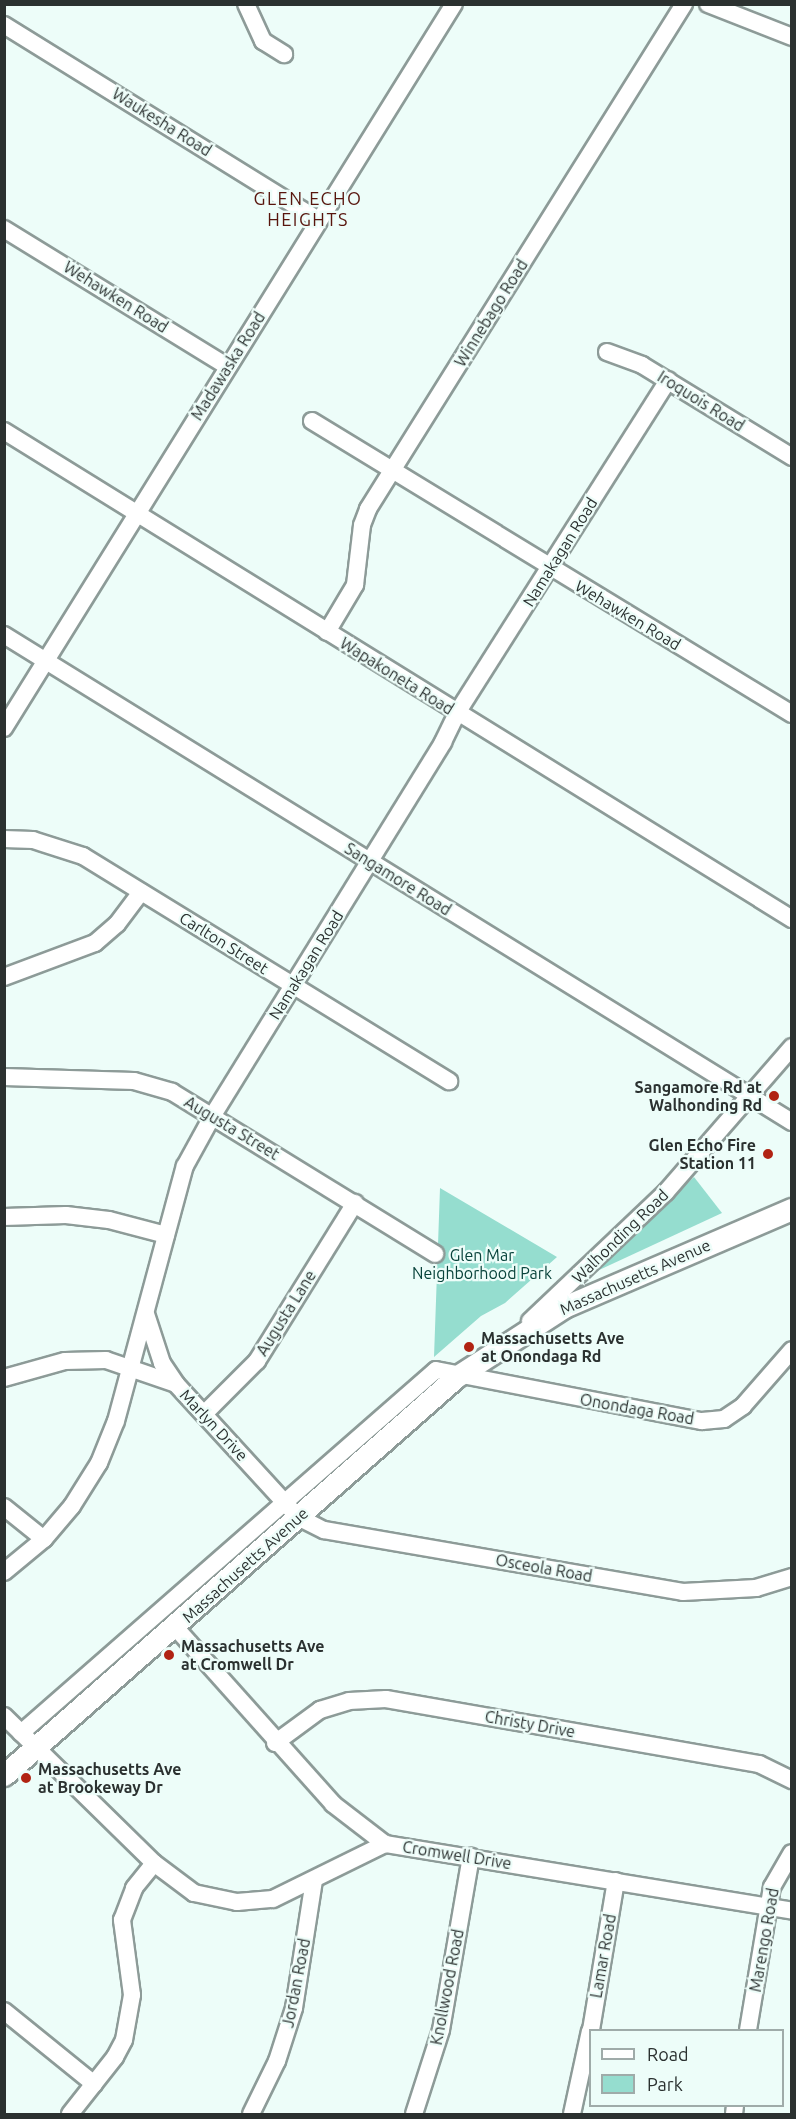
<!DOCTYPE html>
<style>
body{margin:0}
#map{position:relative;width:796px;height:2119px;overflow:hidden;background:#edfdf9;font-family:Ubuntu,sans-serif}
div>[style]{position:absolute}
.green>*{inset:0;background:#95ddcf}
.roads{filter:drop-shadow(2px 0 #8d9b98) drop-shadow(-2px 0 #8d9b98) drop-shadow(0 2px #8d9b98) drop-shadow(0 -2px #8d9b98)}
.minor>*{height:16px;margin:-8px;padding:0 8px;transform-origin:8px;border-radius:8px;background:#fff}
.major>*{height:21px;margin:-10.5px;padding:0 10.5px;transform-origin:10.5px;border-radius:10.5px;background:#fff}
.dots>*{width:16px;height:16px;translate:-50% -50%;box-sizing:border-box;border:3px solid #edfdf9;border-radius:50%}
span{translate:-50% -50%;white-space:nowrap;text-align:center;line-height:1.15;-webkit-text-stroke:4.5px #edfdf9;paint-order:stroke}
.street-label{font-size:16px;color:#2b3130}
.poi-label{font-size:16px;color:#2b3130;font-weight:700}
.right{translate:-100% -50%;text-align:right}
.left{translate:0 -50%;text-align:left}
.park-label{font-size:16px;color:#08433b}
.neighbourhood-label{font-size:18px;color:#58150d;letter-spacing:1.5px}
.frame{position:absolute;inset:0;border:6px solid #2b3130;pointer-events:none}
.legend{position:absolute;left:589px;top:2029px;width:195px;height:78px;box-sizing:border-box;background:#edfdf9;border:2px solid #9faba9;margin:0;padding:8px 10px;list-style:none;font-size:18px;color:#2b3130}
.legend li{display:flex;align-items:center;gap:12px;height:30px}
.legend b{width:30px;border:2px solid #9faba9}
</style>
<div id="map">
<div class="green">
<div style="clip-path:polygon(694px 1177px,722px 1213px,584px 1277px)"></div>
<div style="clip-path:polygon(440px 1188px,557px 1257px,505px 1303px,481px 1316px,434px 1357px)"></div>
</div>
<div class="roads">
<div class="minor">
<div style="left:246px;top:4px;width:41px;rotate:65.3deg"></div>
<div style="left:263px;top:41px;width:25px;rotate:32deg"></div>
<div style="left:708px;top:4px;width:90px;rotate:21.4deg"></div>
<div style="left:4px;top:25px;width:370px;rotate:31.8deg"></div>
<div style="left:4px;top:229px;width:262px;rotate:31.6deg"></div>
<div style="left:607px;top:352px;width:37px;rotate:20deg"></div>
<div style="left:642px;top:365px;width:176px;rotate:31.5deg"></div>
<div style="left:312px;top:421px;width:562px;rotate:31.4deg"></div>
<div style="left:4px;top:431px;width:927px;rotate:31.77deg"></div>
<div style="left:327px;top:632px;width:55px;rotate:-59.2deg"></div>
<div style="left:355px;top:585px;width:60px;rotate:-83.3deg"></div>
<div style="left:362px;top:525px;width:17px;rotate:-69deg"></div>
<div style="left:368px;top:509px;width:596px;rotate:-57.96deg"></div>
<div style="left:4px;top:635px;width:926px;rotate:31.72deg"></div>
<div style="left:4px;top:728px;width:852px;rotate:-58.14deg"></div>
<div style="left:4px;top:839px;width:29px;rotate:2deg"></div>
<div style="left:33px;top:840px;width:52px;rotate:17.7deg"></div>
<div style="left:83px;top:856px;width:430px;rotate:31.6deg"></div>
<div style="left:4px;top:977px;width:97px;rotate:-20.5deg"></div>
<div style="left:95px;top:943px;width:29px;rotate:-41deg"></div>
<div style="left:117px;top:924px;width:40px;rotate:-53deg"></div>
<div style="left:4px;top:1077px;width:130px;rotate:1.8deg"></div>
<div style="left:134px;top:1081px;width:40px;rotate:16deg"></div>
<div style="left:172px;top:1092px;width:309px;rotate:31.6deg"></div>
<div style="left:4px;top:1217px;width:62px;rotate:-1.8deg"></div>
<div style="left:66px;top:1215px;width:43px;rotate:6.6deg"></div>
<div style="left:109px;top:1220px;width:59px;rotate:14.7deg"></div>
<div style="left:146px;top:1314px;width:52px;rotate:71.9deg"></div>
<div style="left:162px;top:1363px;width:25px;rotate:56deg"></div>
<div style="left:530px;top:1321px;width:187px;rotate:-43.5deg"></div>
<div style="left:666px;top:1192px;width:192px;rotate:-49deg"></div>
<div style="left:4px;top:1378px;width:63px;rotate:-15.6deg"></div>
<div style="left:65px;top:1361px;width:41px;rotate:-1.4deg"></div>
<div style="left:106px;top:1360px;width:74px;rotate:18.9deg"></div>
<div style="left:176px;top:1384px;width:180px;rotate:47.5deg"></div>
<div style="left:298px;top:1517px;width:29px;rotate:27deg"></div>
<div style="left:324px;top:1530px;width:364px;rotate:9.8deg"></div>
<div style="left:683px;top:1592px;width:73px;rotate:-3.1deg"></div>
<div style="left:756px;top:1588px;width:38px;rotate:-17deg"></div>
<div style="left:205px;top:1413px;width:74px;rotate:-45deg"></div>
<div style="left:257px;top:1361px;width:186px;rotate:-58.2deg"></div>
<div style="left:4px;top:1507px;width:51px;rotate:38.7deg"></div>
<div style="left:4px;top:1572px;width:52px;rotate:-39.5deg"></div>
<div style="left:44px;top:1539px;width:43px;rotate:-49.7deg"></div>
<div style="left:72px;top:1506px;width:51px;rotate:-57.9deg"></div>
<div style="left:99px;top:1463px;width:45px;rotate:-68deg"></div>
<div style="left:116px;top:1421px;width:264px;rotate:-74.9deg"></div>
<div style="left:185px;top:1166px;width:58px;rotate:-61.2deg"></div>
<div style="left:213px;top:1115px;width:438px;rotate:-58.3deg"></div>
<div style="left:443px;top:742px;width:32px;rotate:-64deg"></div>
<div style="left:457px;top:713px;width:394px;rotate:-57.6deg"></div>
<div style="left:175px;top:1627px;width:237px;rotate:48.2deg"></div>
<div style="left:333px;top:1804px;width:66px;rotate:37.6deg"></div>
<div style="left:385px;top:1844px;width:412px;rotate:9.3deg"></div>
<div style="left:4px;top:1716px;width:210px;rotate:44.4deg"></div>
<div style="left:154px;top:1863px;width:50px;rotate:36.9deg"></div>
<div style="left:194px;top:1893px;width:44px;rotate:11.8deg"></div>
<div style="left:237px;top:1902px;width:36px;rotate:-5deg"></div>
<div style="left:273px;top:1899px;width:125px;rotate:-26.2deg"></div>
<div style="left:21px;top:1733px;width:551px;rotate:-41.18deg"></div>
<div style="left:436px;top:1370px;width:271px;rotate:10.9deg"></div>
<div style="left:702px;top:1421px;width:22px;rotate:-5deg"></div>
<div style="left:724px;top:1419px;width:23px;rotate:-34deg"></div>
<div style="left:743px;top:1406px;width:74px;rotate:-48.8deg"></div>
<div style="left:275px;top:1743px;width:56px;rotate:-36.3deg"></div>
<div style="left:320px;top:1710px;width:30px;rotate:-17deg"></div>
<div style="left:349px;top:1701px;width:37px;rotate:-3deg"></div>
<div style="left:386px;top:1699px;width:379px;rotate:9.9deg"></div>
<div style="left:759px;top:1764px;width:37px;rotate:26deg"></div>
<div style="left:4px;top:2011px;width:116px;rotate:39deg"></div>
<div style="left:591px;top:2030px;width:151px;rotate:-80.5deg"></div>
<div style="left:748px;top:2030px;width:145px;rotate:-80.5deg"></div>
<div style="left:772px;top:1887px;width:39px;rotate:-60deg"></div>
<div style="left:70px;top:2114px;width:73px;rotate:-51.7deg"></div>
<div style="left:115px;top:2057px;width:19px;rotate:-62deg"></div>
<div style="left:124px;top:2040px;width:46px;rotate:-79.9deg"></div>
<div style="left:132px;top:1995px;width:76px;rotate:-97.6deg"></div>
<div style="left:122px;top:1920px;width:34px;rotate:-69deg"></div>
<div style="left:134px;top:1888px;width:32px;rotate:-51deg"></div>
<div style="left:251px;top:2114px;width:59px;rotate:-63.9deg"></div>
<div style="left:277px;top:2061px;width:56px;rotate:-72.2deg"></div>
<div style="left:294px;top:2008px;width:130px;rotate:-81.1deg"></div>
<div style="left:414px;top:2114px;width:88px;rotate:-72.2deg"></div>
<div style="left:441px;top:2030px;width:176px;rotate:-80.2deg"></div>
<div style="left:572px;top:2114px;width:85px;rotate:-77.8deg"></div>
<div style="left:734px;top:2114px;width:8px;rotate:-83deg"></div>
</div>
<div class="major">
<div style="left:4px;top:1775px;width:602px;rotate:-41.36deg"></div>
<div style="left:456px;top:1377px;width:129px;rotate:-32.9deg"></div>
<div style="left:564px;top:1307px;width:248px;rotate:-23.3deg"></div>
</div>
</div>
<div class="dots">
<div style="left:774px;top:1096px;background:#b12313"></div>
<div style="left:768px;top:1154px;background:#b12313"></div>
<div style="left:469px;top:1347px;background:#b12313"></div>
<div style="left:169px;top:1655px;background:#b12313"></div>
<div style="left:26px;top:1778px;background:#b12313"></div>
</div>
<div class="street-label">
<span style="left:162px;top:122px;rotate:32deg">Waukesha Road</span>
<span style="left:116px;top:297px;rotate:32deg">Wehawken Road</span>
<span style="left:491px;top:313px;rotate:-58deg">Winnebago Road</span>
<span style="left:228px;top:366px;rotate:-58deg">Madawaska Road</span>
<span style="left:701px;top:401px;rotate:32deg">Iroquois Road</span>
<span style="left:560px;top:552px;rotate:-58deg">Namakagan Road</span>
<span style="left:628px;top:615px;rotate:31deg">Wehawken Road</span>
<span style="left:397px;top:676px;rotate:32deg">Wapakoneta Road</span>
<span style="left:398px;top:879px;rotate:32deg">Sangamore Road</span>
<span style="left:224px;top:943px;rotate:32deg">Carlton Street</span>
<span style="left:306px;top:965px;rotate:-58deg">Namakagan Road</span>
<span style="left:232px;top:1128px;rotate:31deg">Augusta Street</span>
<span style="left:620px;top:1236px;rotate:-44deg">Walhonding Road</span>
<span style="left:635px;top:1277px;rotate:-24deg">Massachusetts Avenue</span>
<span style="left:286px;top:1313px;rotate:-58deg">Augusta Lane</span>
<span style="left:637px;top:1409px;rotate:10deg">Onondaga Road</span>
<span style="left:214px;top:1425px;rotate:47deg">Marlyn Drive</span>
<span style="left:245px;top:1565px;rotate:-42deg">Massachusetts Avenue</span>
<span style="left:544px;top:1568px;rotate:10deg">Osceola Road</span>
<span style="left:530px;top:1724px;rotate:10deg">Christy Drive</span>
<span style="left:457px;top:1855px;rotate:9deg">Cromwell Drive</span>
<span style="left:764px;top:1940px;rotate:-80deg">Marengo Road</span>
<span style="left:603px;top:1956px;rotate:-80deg">Lamar Road</span>
<span style="left:296px;top:1983px;rotate:-79deg">Jordan Road</span>
<span style="left:447px;top:1987px;rotate:-79deg">Knollwood Road</span>
</div>
<div class="poi-label">
<span class="right" style="left:762px;top:1096px">Sangamore Rd at<br>Walhonding Rd</span>
<span class="right" style="left:756px;top:1154px">Glen Echo Fire<br>Station 11</span>
<span class="left" style="left:481px;top:1347px">Massachusetts Ave<br>at Onondaga Rd</span>
<span class="left" style="left:181px;top:1655px">Massachusetts Ave<br>at Cromwell Dr</span>
<span class="left" style="left:38px;top:1778px">Massachusetts Ave<br>at Brookeway Dr</span>
</div>
<div class="park-label">
<span style="left:482px;top:1264px">Glen Mar<br>Neighborhood Park</span>
</div>
<div class="neighbourhood-label">
<span style="left:308px;top:209px">GLEN ECHO<br>HEIGHTS</span>
</div>
<div class="frame"></div>
<ul class="legend">
<li><b style="height:8px;background:#fff"></b>Road</li>
<li><b style="height:16px;background:#95ddcf"></b>Park</li>
</ul>
</div>
